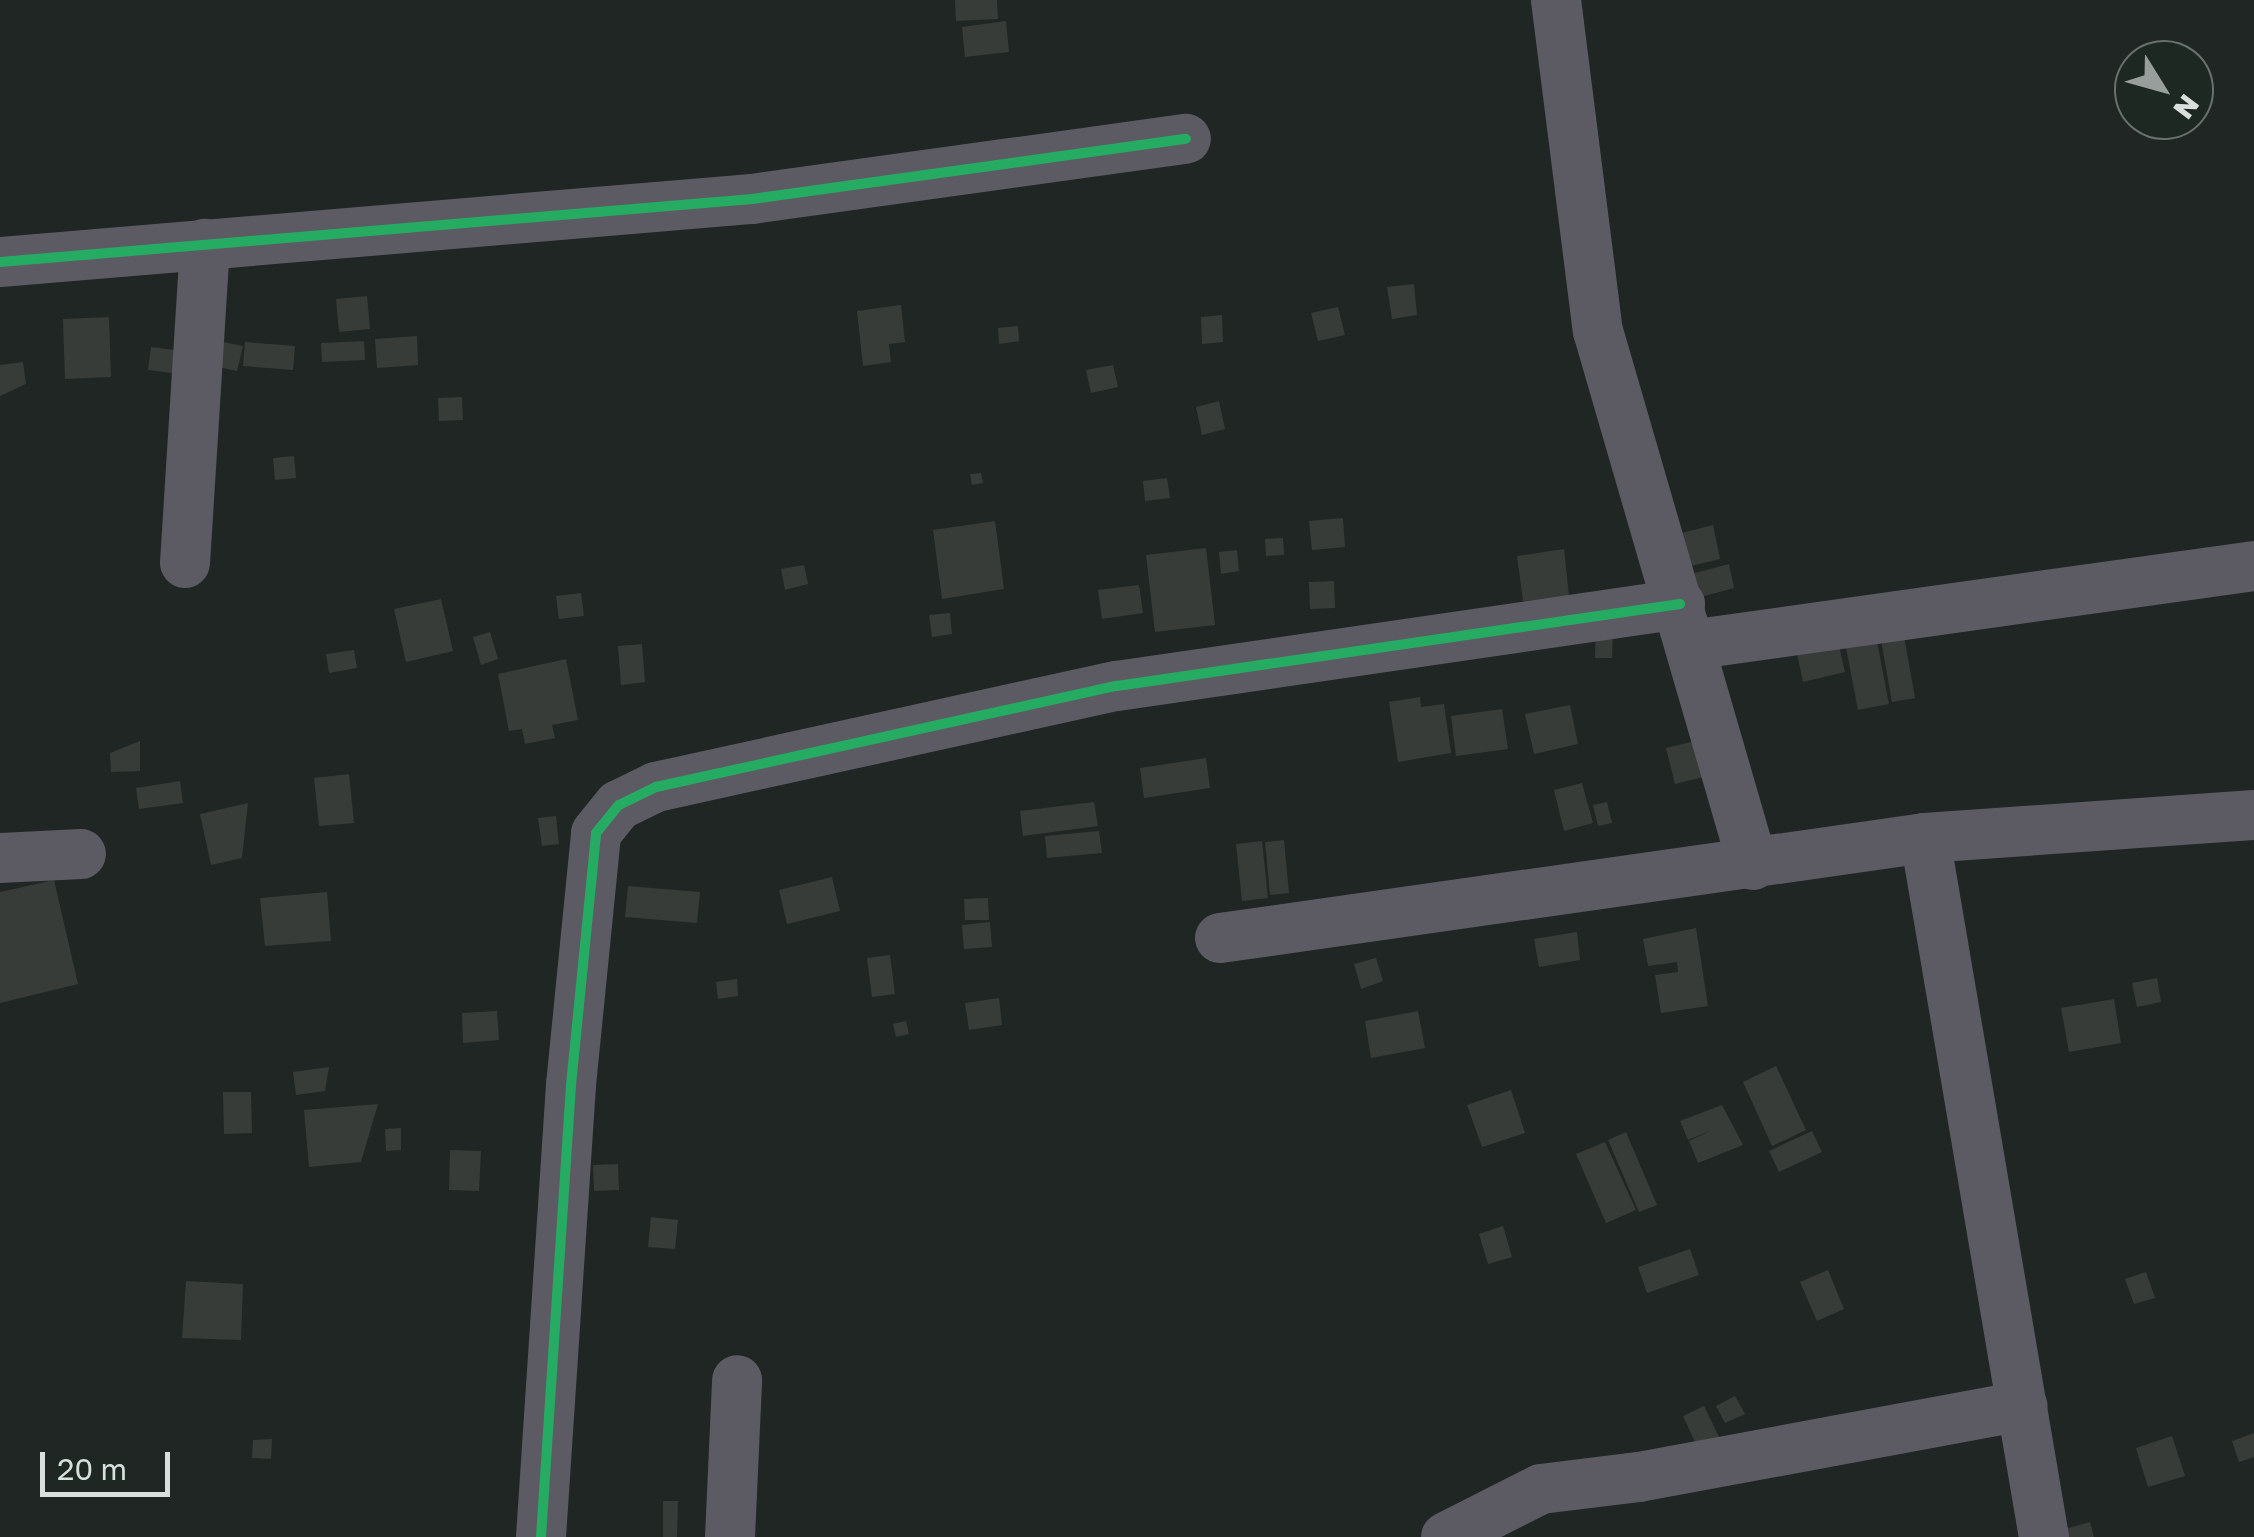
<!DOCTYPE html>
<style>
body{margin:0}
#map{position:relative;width:2254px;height:1537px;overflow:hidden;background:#202623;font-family:"Golos Text",sans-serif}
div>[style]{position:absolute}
.building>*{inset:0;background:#373c39}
.street>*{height:50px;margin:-25px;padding:0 25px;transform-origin:25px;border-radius:25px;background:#5c5b64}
.cycleway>*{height:10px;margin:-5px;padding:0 5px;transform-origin:5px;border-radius:5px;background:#26ab63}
span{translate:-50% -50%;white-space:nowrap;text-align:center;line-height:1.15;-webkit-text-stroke:8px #1e2823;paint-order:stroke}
.north{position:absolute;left:2114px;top:40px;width:100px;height:100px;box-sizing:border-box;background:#1e2823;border:2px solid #69716d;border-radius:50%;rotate:127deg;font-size:28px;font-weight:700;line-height:40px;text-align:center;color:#d9dfdc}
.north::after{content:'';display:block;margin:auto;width:35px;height:45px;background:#989e9b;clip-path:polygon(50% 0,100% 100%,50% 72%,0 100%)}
.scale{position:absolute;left:40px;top:1452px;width:130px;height:45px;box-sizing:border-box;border:5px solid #d9dfdc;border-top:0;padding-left:12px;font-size:30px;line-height:35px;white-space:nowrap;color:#d9dfdc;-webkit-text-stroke:8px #1e2823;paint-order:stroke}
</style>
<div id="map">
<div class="building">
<div style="clip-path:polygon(955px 0,997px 0,998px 19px,956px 21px)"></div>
<div style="clip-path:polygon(1006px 21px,1009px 52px,965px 57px,962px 27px)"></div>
<div style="clip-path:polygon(1414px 284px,1417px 315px,1392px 319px,1387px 287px)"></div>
<div style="clip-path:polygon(367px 296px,370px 329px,339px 332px,336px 299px)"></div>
<div style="clip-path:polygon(901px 305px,905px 342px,889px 344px,891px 362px,863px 366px,857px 311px)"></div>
<div style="clip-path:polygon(1338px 307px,1345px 335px,1318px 341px,1311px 313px)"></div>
<div style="clip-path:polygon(1222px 315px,1223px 342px,1202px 344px,1201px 317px)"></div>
<div style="clip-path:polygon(109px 317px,111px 377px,65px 379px,63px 319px)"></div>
<div style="clip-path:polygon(1018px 326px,1019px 341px,999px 344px,998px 328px)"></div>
<div style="clip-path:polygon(417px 336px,418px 365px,377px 368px,375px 339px)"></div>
<div style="clip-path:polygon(364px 341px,365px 360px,322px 362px,321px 343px)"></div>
<div style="clip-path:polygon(223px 342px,243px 346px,237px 371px,218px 367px)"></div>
<div style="clip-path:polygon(245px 342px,295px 346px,293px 370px,243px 366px)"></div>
<div style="clip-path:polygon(151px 347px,182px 351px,179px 374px,148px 370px)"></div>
<div style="clip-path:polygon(23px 362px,26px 384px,0 396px,0 365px)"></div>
<div style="clip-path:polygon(1113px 365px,1118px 387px,1091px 393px,1086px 370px)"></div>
<div style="clip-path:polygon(462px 397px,463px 420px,439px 421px,438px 398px)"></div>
<div style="clip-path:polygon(1219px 401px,1225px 429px,1202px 435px,1196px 407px)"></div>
<div style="clip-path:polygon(294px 456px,296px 478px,275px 480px,273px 458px)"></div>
<div style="clip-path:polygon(981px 473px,983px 483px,972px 485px,970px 474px)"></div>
<div style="clip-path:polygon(1167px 478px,1170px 498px,1145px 501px,1143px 481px)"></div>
<div style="clip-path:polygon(1343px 518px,1345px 547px,1312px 550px,1309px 521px)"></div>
<div style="clip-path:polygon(995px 521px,1004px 589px,942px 599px,933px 530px)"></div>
<div style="clip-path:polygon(1713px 525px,1720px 559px,1675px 570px,1667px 537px)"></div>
<div style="clip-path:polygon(1283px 538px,1284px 555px,1266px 556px,1265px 539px)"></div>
<div style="clip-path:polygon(1206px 548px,1215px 625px,1155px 632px,1146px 555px)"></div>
<div style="clip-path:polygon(1564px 549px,1569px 596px,1523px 601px,1517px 556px)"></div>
<div style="clip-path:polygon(1237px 550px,1239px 571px,1221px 574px,1219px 552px)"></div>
<div style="clip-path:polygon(1729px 564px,1734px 588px,1697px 598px,1691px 574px)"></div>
<div style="clip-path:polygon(804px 565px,808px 584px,785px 590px,781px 569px)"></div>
<div style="clip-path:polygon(1334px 581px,1335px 608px,1310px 609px,1309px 582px)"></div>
<div style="clip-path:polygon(1139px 585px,1143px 613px,1102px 619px,1098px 590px)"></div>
<div style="clip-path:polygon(581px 593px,584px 616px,559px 619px,556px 596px)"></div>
<div style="clip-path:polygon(441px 599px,453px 651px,406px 662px,394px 609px)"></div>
<div style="clip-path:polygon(950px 613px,952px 634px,932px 637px,929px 615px)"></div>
<div style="clip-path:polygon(1902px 625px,1915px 698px,1892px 702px,1879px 629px)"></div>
<div style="clip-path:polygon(1874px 626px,1889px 704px,1858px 710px,1843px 632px)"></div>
<div style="clip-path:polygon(1596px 628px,1613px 629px,1612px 658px,1595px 658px)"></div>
<div style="clip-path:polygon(1835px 629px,1845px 672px,1803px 682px,1794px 639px)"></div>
<div style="clip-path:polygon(490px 632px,498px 659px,481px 665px,473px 637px)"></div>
<div style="clip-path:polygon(642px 644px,645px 682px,621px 685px,618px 646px)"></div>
<div style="clip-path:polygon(354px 650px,357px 668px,329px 673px,326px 654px)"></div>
<div style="clip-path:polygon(566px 659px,578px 720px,552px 725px,555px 738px,525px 744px,522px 729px,509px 731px,498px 674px)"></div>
<div style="clip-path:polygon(1420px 697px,1421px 707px,1444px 704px,1451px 753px,1398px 762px,1389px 702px)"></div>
<div style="clip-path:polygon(1570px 705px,1578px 744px,1534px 754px,1525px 714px)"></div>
<div style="clip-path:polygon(1502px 709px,1508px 749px,1456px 756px,1451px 716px)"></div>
<div style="clip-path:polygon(1712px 737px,1720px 773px,1675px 784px,1666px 748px)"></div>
<div style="clip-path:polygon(140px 741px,140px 771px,111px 772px,110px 753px)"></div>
<div style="clip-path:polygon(1206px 758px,1210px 788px,1144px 798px,1140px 768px)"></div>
<div style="clip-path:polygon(349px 774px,354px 823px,319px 826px,314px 778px)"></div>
<div style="clip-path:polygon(180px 781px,183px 803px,139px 809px,136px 788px)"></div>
<div style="clip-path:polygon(1582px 783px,1593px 823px,1564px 831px,1554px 790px)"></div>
<div style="clip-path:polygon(1094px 802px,1098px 826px,1023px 836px,1020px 811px)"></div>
<div style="clip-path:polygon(1607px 802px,1612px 823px,1598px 826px,1593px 805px)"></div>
<div style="clip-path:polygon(248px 803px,242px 858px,211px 865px,200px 814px)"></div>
<div style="clip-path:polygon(556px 816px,559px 844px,542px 846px,538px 818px)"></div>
<div style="clip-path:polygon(1099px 831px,1102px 853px,1047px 858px,1045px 836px)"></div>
<div style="clip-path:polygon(1284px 840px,1289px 893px,1270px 895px,1265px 842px)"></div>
<div style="clip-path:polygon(1262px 841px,1268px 898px,1242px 901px,1236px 844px)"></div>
<div style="clip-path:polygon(832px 877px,840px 911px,787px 924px,779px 890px)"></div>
<div style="clip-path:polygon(54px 880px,78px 984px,0 1003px,0 892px)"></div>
<div style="clip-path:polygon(628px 886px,700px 892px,697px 923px,625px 917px)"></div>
<div style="clip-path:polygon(327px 892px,331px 941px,265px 946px,260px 898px)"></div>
<div style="clip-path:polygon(988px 898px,989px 920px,965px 920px,964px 899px)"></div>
<div style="clip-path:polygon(990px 922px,992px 947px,964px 949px,962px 925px)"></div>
<div style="clip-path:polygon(1696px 928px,1708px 1006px,1661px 1013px,1655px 975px,1678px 972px,1677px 962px,1648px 966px,1643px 939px)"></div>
<div style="clip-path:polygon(1577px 932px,1580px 960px,1539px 967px,1534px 939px)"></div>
<div style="clip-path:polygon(890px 955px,895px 994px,872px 997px,867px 958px)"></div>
<div style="clip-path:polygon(1376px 958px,1383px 981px,1361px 989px,1354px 964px)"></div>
<div style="clip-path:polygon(2157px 978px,2161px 1002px,2137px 1007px,2132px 983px)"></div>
<div style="clip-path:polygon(737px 979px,738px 996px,718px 999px,716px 982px)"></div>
<div style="clip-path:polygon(999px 998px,1002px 1025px,969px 1030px,965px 1003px)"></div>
<div style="clip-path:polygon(2114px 999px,2121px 1043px,2069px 1052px,2061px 1008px)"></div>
<div style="clip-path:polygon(497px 1011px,499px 1040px,463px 1043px,462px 1013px)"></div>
<div style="clip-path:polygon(1418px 1011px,1425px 1048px,1371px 1058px,1365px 1021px)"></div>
<div style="clip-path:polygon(906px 1021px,909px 1034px,896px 1037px,893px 1024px)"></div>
<div style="clip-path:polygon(1776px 1066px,1806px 1130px,1772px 1146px,1743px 1082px)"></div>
<div style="clip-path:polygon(329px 1067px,325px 1091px,296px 1095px,293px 1072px)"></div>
<div style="clip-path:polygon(1511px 1090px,1525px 1133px,1482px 1147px,1467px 1105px)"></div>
<div style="clip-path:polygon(223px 1092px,251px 1092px,252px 1133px,224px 1134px)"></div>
<div style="clip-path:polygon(378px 1104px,361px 1162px,309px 1167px,304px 1110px)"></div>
<div style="clip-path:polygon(1722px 1105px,1743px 1145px,1698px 1163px,1689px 1141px,1712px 1130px,1688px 1140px,1680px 1121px)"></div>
<div style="clip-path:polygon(401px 1128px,401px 1150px,386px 1151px,385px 1129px)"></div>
<div style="clip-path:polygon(1812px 1131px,1822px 1152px,1779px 1172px,1769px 1151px)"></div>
<div style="clip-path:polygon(1626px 1132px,1657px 1205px,1639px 1212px,1608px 1140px)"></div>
<div style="clip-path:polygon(1605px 1142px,1636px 1210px,1606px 1223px,1576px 1154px)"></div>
<div style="clip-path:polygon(450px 1150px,481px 1151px,479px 1191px,449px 1190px)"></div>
<div style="clip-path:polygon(618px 1164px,619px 1190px,594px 1191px,593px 1165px)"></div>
<div style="clip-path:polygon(651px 1217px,678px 1220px,675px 1249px,648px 1247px)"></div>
<div style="clip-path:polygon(1503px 1226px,1512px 1257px,1488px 1264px,1479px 1234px)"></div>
<div style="clip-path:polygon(1690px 1249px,1699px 1275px,1647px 1293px,1638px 1267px)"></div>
<div style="clip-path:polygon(1828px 1270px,1844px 1309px,1817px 1321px,1800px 1282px)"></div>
<div style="clip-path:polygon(2146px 1272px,2155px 1298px,2134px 1304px,2125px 1279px)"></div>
<div style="clip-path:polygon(186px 1281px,243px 1284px,241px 1340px,182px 1338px)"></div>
<div style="clip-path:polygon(1735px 1396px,1745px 1414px,1725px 1423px,1716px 1406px)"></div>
<div style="clip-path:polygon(1704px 1406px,1721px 1441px,1699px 1451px,1683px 1416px)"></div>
<div style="clip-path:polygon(2254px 1433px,2254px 1457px,2239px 1462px,2232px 1441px)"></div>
<div style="clip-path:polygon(2172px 1436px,2185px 1476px,2148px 1487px,2136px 1448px)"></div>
<div style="clip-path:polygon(272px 1439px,271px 1459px,252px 1458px,253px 1440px)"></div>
<div style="clip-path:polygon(663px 1501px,678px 1501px,677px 1537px,663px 1537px)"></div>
<div style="clip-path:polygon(2090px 1522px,2094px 1537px,2068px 1537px,2065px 1529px)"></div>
</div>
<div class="street">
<div style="left:1556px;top:0;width:334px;rotate:82.8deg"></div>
<div style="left:1598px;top:331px;width:556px;rotate:73.81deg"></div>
<div style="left:0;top:262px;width:755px;rotate:-4.79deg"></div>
<div style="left:752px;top:199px;width:438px;rotate:-7.9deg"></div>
<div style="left:185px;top:563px;width:320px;rotate:-86.4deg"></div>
<div style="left:1690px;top:645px;width:570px;rotate:-7.97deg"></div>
<div style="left:1925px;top:838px;width:709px;rotate:80.34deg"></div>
<div style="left:0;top:858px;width:81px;rotate:-2.8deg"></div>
<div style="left:1220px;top:938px;width:712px;rotate:-8.07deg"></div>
<div style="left:1925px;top:838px;width:330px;rotate:-4deg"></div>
<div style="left:541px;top:1537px;width:453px;rotate:-86.2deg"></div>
<div style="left:571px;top:1085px;width:253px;rotate:-84.3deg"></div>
<div style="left:596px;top:833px;width:36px;rotate:-51deg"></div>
<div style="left:619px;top:805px;width:41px;rotate:-25.9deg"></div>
<div style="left:656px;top:787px;width:472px;rotate:-12.4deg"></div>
<div style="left:1117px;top:686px;width:569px;rotate:-8.29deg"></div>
<div style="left:730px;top:1537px;width:157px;rotate:-87.4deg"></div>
<div style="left:1446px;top:1537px;width:106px;rotate:-26.8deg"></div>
<div style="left:1541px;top:1489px;width:99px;rotate:-7deg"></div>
<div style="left:1639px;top:1477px;width:390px;rotate:-10.5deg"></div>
</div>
<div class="cycleway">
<div style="left:0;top:262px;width:755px;rotate:-4.79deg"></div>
<div style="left:752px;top:199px;width:438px;rotate:-7.9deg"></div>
<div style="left:541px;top:1537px;width:453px;rotate:-86.2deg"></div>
<div style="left:571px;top:1085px;width:253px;rotate:-84.3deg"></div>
<div style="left:596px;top:833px;width:36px;rotate:-51deg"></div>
<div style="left:619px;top:805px;width:41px;rotate:-25.9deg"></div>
<div style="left:656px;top:787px;width:472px;rotate:-12.4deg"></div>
<div style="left:1117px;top:686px;width:569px;rotate:-8.29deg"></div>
</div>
<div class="north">N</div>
<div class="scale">20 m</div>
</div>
